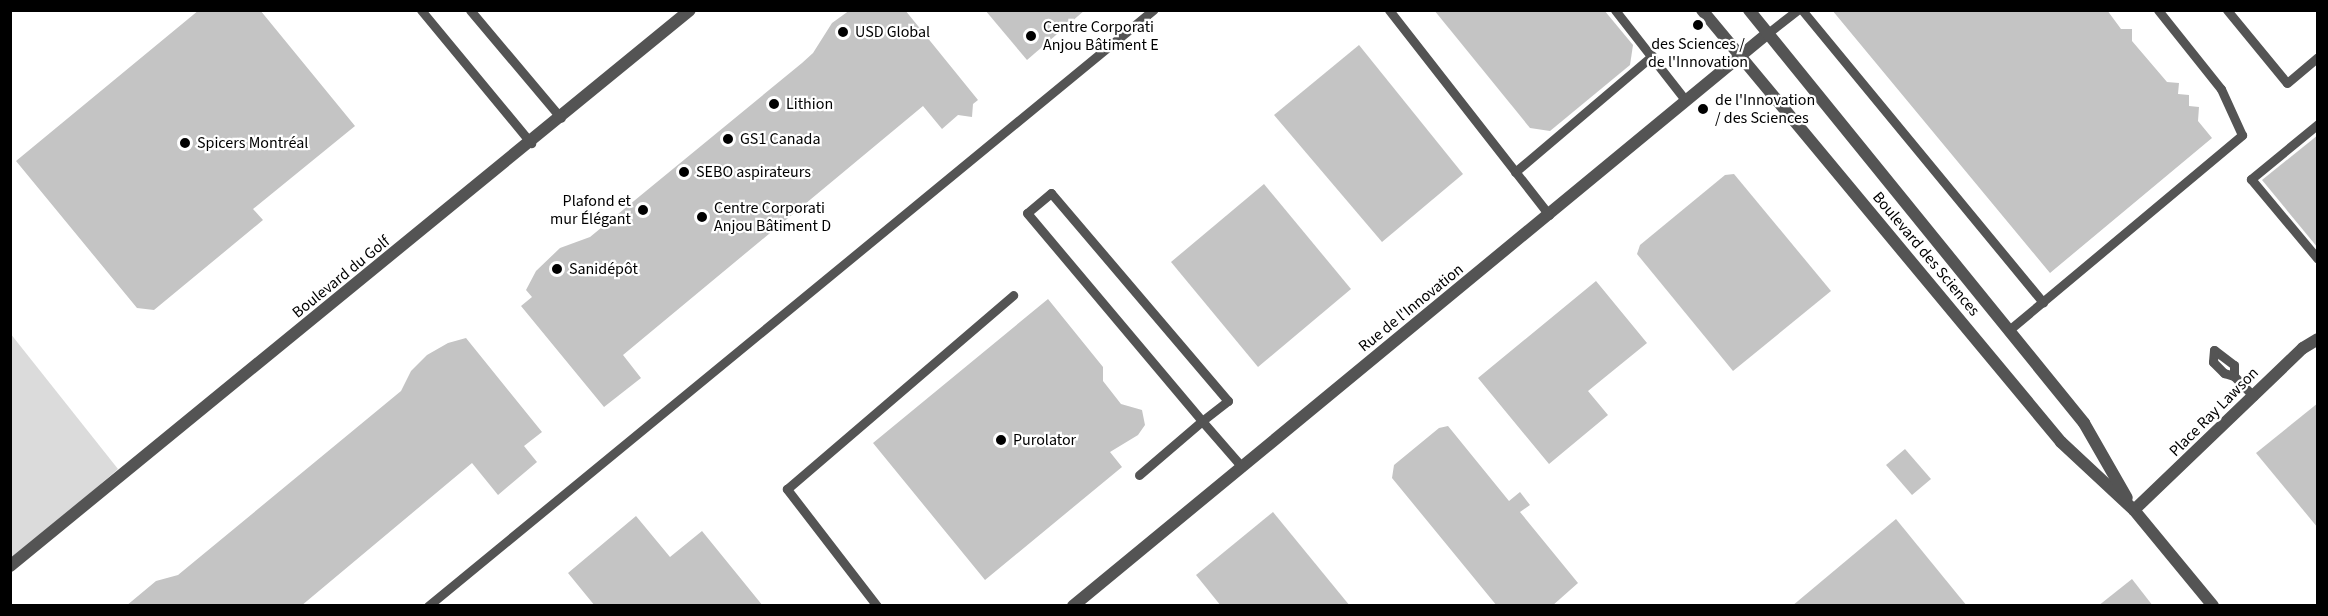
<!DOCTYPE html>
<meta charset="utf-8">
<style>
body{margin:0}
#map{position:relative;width:2328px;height:616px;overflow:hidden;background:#fff;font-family:"Source Sans 3",sans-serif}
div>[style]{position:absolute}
.green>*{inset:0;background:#dbdbdb}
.building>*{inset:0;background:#c4c4c4}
.service>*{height:9px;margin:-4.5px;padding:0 4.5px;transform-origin:4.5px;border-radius:4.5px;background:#545454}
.minor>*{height:12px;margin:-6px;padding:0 6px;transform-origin:6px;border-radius:6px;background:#545454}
.tertiary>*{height:12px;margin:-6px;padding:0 6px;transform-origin:6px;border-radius:6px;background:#545454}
.dots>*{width:16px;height:16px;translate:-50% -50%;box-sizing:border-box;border:3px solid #fff;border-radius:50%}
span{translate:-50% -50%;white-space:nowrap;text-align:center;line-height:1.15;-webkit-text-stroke:4.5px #fff;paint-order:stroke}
.poi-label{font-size:16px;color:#000}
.left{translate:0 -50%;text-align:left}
.right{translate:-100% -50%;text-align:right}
.street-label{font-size:16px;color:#000}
.frame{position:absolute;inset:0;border:12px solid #000;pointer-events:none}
</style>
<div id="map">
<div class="green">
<div style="clip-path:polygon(10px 333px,118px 469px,11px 562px,10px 562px)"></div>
</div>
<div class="building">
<div style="clip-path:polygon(199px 10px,260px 10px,355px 126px,253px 209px,263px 220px,154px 310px,137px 308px,16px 161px)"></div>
<div style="clip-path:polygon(850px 10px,905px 10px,978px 100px,973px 104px,972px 117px,958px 115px,942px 129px,923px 106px,623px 355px,641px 378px,604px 407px,521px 306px,532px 297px,526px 290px,536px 271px,560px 248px,590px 237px,802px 63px,813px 53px,832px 23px)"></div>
<div style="clip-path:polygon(985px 10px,1085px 10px,1027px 60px)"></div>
<div style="clip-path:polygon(1434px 10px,1604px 10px,1633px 45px,1630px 65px,1550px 131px,1530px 128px)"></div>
<div style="clip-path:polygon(1832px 10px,2107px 10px,2121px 29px,2132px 29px,2132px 41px,2167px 82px,2179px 83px,2178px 94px,2189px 95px,2189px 106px,2199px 107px,2198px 121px,2212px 138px,2050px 273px)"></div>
<div style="clip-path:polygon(1359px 45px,1463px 174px,1382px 242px,1274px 115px)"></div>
<div style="clip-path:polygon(2318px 135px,2318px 248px,2262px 180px)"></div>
<div style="clip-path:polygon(1734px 174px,1831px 291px,1733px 371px,1637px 254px,1640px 245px,1725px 175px)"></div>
<div style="clip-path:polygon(1264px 184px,1351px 289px,1258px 367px,1171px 262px)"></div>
<div style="clip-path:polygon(1596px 281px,1647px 343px,1588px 391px,1608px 415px,1549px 464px,1478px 378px)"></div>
<div style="clip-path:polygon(1048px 299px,1103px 367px,1103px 381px,1121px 404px,1142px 410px,1145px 425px,1138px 435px,1110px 452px,1122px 467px,985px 580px,873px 443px)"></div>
<div style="clip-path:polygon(466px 338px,542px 432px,524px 446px,537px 462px,498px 495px,472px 463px,301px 606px,126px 606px,156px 581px,178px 575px,401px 391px,411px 371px,427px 355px,448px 343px)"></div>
<div style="clip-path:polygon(2318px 403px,2318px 528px,2256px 453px)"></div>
<div style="clip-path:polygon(1448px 426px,1509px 501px,1520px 492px,1530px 505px,1520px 512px,1578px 583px,1552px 606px,1497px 606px,1392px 478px,1394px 465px,1439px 428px)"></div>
<div style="clip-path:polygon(1905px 449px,1931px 479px,1912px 495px,1886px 465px)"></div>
<div style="clip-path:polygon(1273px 512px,1350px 606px,1221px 606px,1196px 575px)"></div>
<div style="clip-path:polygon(636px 516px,670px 557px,702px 531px,763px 606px,595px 606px,568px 573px)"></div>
<div style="clip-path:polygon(1896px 519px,1967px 606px,1792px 606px)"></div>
<div style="clip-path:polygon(2132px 579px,2153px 606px,2098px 606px)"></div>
</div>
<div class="service">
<div style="left:421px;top:10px;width:173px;rotate:50.4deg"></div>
<div style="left:470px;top:10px;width:141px;rotate:49.9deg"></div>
<div style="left:1389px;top:10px;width:260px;rotate:52deg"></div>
<div style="left:1615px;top:10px;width:115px;rotate:52deg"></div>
<div style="left:1802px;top:10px;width:379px;rotate:50.5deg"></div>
<div style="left:2227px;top:10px;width:94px;rotate:50.6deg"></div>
<div style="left:2287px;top:83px;width:40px;rotate:-40deg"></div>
<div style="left:1768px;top:33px;width:37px;rotate:-38deg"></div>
<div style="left:2318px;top:124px;width:87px;rotate:140.6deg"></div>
<div style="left:2251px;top:179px;width:104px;rotate:50.1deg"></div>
<div style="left:1515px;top:172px;width:180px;rotate:-40.3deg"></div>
<div style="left:2009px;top:330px;width:304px;rotate:-39.9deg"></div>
<div style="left:2242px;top:135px;width:51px;rotate:-114.5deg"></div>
<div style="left:2221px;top:89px;width:101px;rotate:-128.6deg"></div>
<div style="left:2234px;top:376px;width:11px;rotate:-90deg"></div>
<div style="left:2234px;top:365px;width:25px;rotate:-143deg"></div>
<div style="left:2214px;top:350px;width:12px;rotate:95deg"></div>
<div style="left:2213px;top:362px;width:16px;rotate:45deg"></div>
<div style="left:2224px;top:373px;width:10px;rotate:17deg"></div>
<div style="left:2234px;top:376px;width:28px;rotate:46deg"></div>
<div style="left:1139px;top:475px;width:83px;rotate:-40.6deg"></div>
<div style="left:1202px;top:421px;width:33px;rotate:-38deg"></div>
<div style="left:1228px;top:401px;width:273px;rotate:-130.4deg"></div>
<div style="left:1051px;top:193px;width:31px;rotate:140deg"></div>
<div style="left:1027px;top:213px;width:272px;rotate:49.9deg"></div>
<div style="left:1202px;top:421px;width:61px;rotate:49deg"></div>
<div style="left:428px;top:606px;width:939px;rotate:-39.42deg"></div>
<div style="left:877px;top:606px;width:148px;rotate:-127.6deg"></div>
<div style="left:787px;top:489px;width:298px;rotate:-40.6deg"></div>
</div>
<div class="minor">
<div style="left:2134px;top:510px;width:234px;rotate:-43.8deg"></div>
<div style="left:2303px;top:348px;width:17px;rotate:-31deg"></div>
<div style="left:1073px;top:606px;width:901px;rotate:-39.5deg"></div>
</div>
<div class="tertiary">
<div style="left:1702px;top:10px;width:562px;rotate:50.27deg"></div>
<div style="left:2061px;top:442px;width:100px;rotate:43deg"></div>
<div style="left:2134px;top:510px;width:124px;rotate:50.5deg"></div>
<div style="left:1749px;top:10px;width:532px;rotate:50.95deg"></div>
<div style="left:2084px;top:423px;width:86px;rotate:60.2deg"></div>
<div style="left:10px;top:566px;width:878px;rotate:-39.27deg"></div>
</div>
<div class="dots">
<div style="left:1698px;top:25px;background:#000"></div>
<div style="left:843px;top:32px;background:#000"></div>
<div style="left:1031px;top:36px;background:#000"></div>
<div style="left:774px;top:104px;background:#000"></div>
<div style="left:1703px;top:109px;background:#000"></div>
<div style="left:728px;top:139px;background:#000"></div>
<div style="left:185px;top:143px;background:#000"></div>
<div style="left:684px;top:172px;background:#000"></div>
<div style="left:643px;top:210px;background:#000"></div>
<div style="left:702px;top:217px;background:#000"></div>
<div style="left:557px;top:269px;background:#000"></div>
<div style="left:1001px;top:440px;background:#000"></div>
</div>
<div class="poi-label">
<span class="left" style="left:1043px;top:36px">Centre Corporati<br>Anjou Bâtiment E</span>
<span class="left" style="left:855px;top:32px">USD Global</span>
<span style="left:1698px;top:53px">des Sciences /<br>de l'Innovation</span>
<span class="left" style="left:1715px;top:109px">de l'Innovation<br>/ des Sciences</span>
<span class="left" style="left:786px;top:104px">Lithion</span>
<span class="left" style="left:740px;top:139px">GS1 Canada</span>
<span class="left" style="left:197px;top:143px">Spicers Montréal</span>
<span class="left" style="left:696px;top:172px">SEBO aspirateurs</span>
<span class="right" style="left:631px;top:210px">Plafond et<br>mur Élégant</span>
<span class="left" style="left:714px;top:217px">Centre Corporati<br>Anjou Bâtiment D</span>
<span class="left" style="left:569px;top:269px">Sanidépôt</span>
<span class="left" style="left:1013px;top:440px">Purolator</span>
</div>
<div class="street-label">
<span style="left:1926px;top:254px;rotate:50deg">Boulevard des Sciences</span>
<span style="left:341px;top:277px;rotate:-39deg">Boulevard du Golf</span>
<span style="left:1411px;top:308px;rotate:-39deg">Rue de l'Innovation</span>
<span style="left:2214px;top:412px;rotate:-45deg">Place Ray Lawson</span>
</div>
<div class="frame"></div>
</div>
